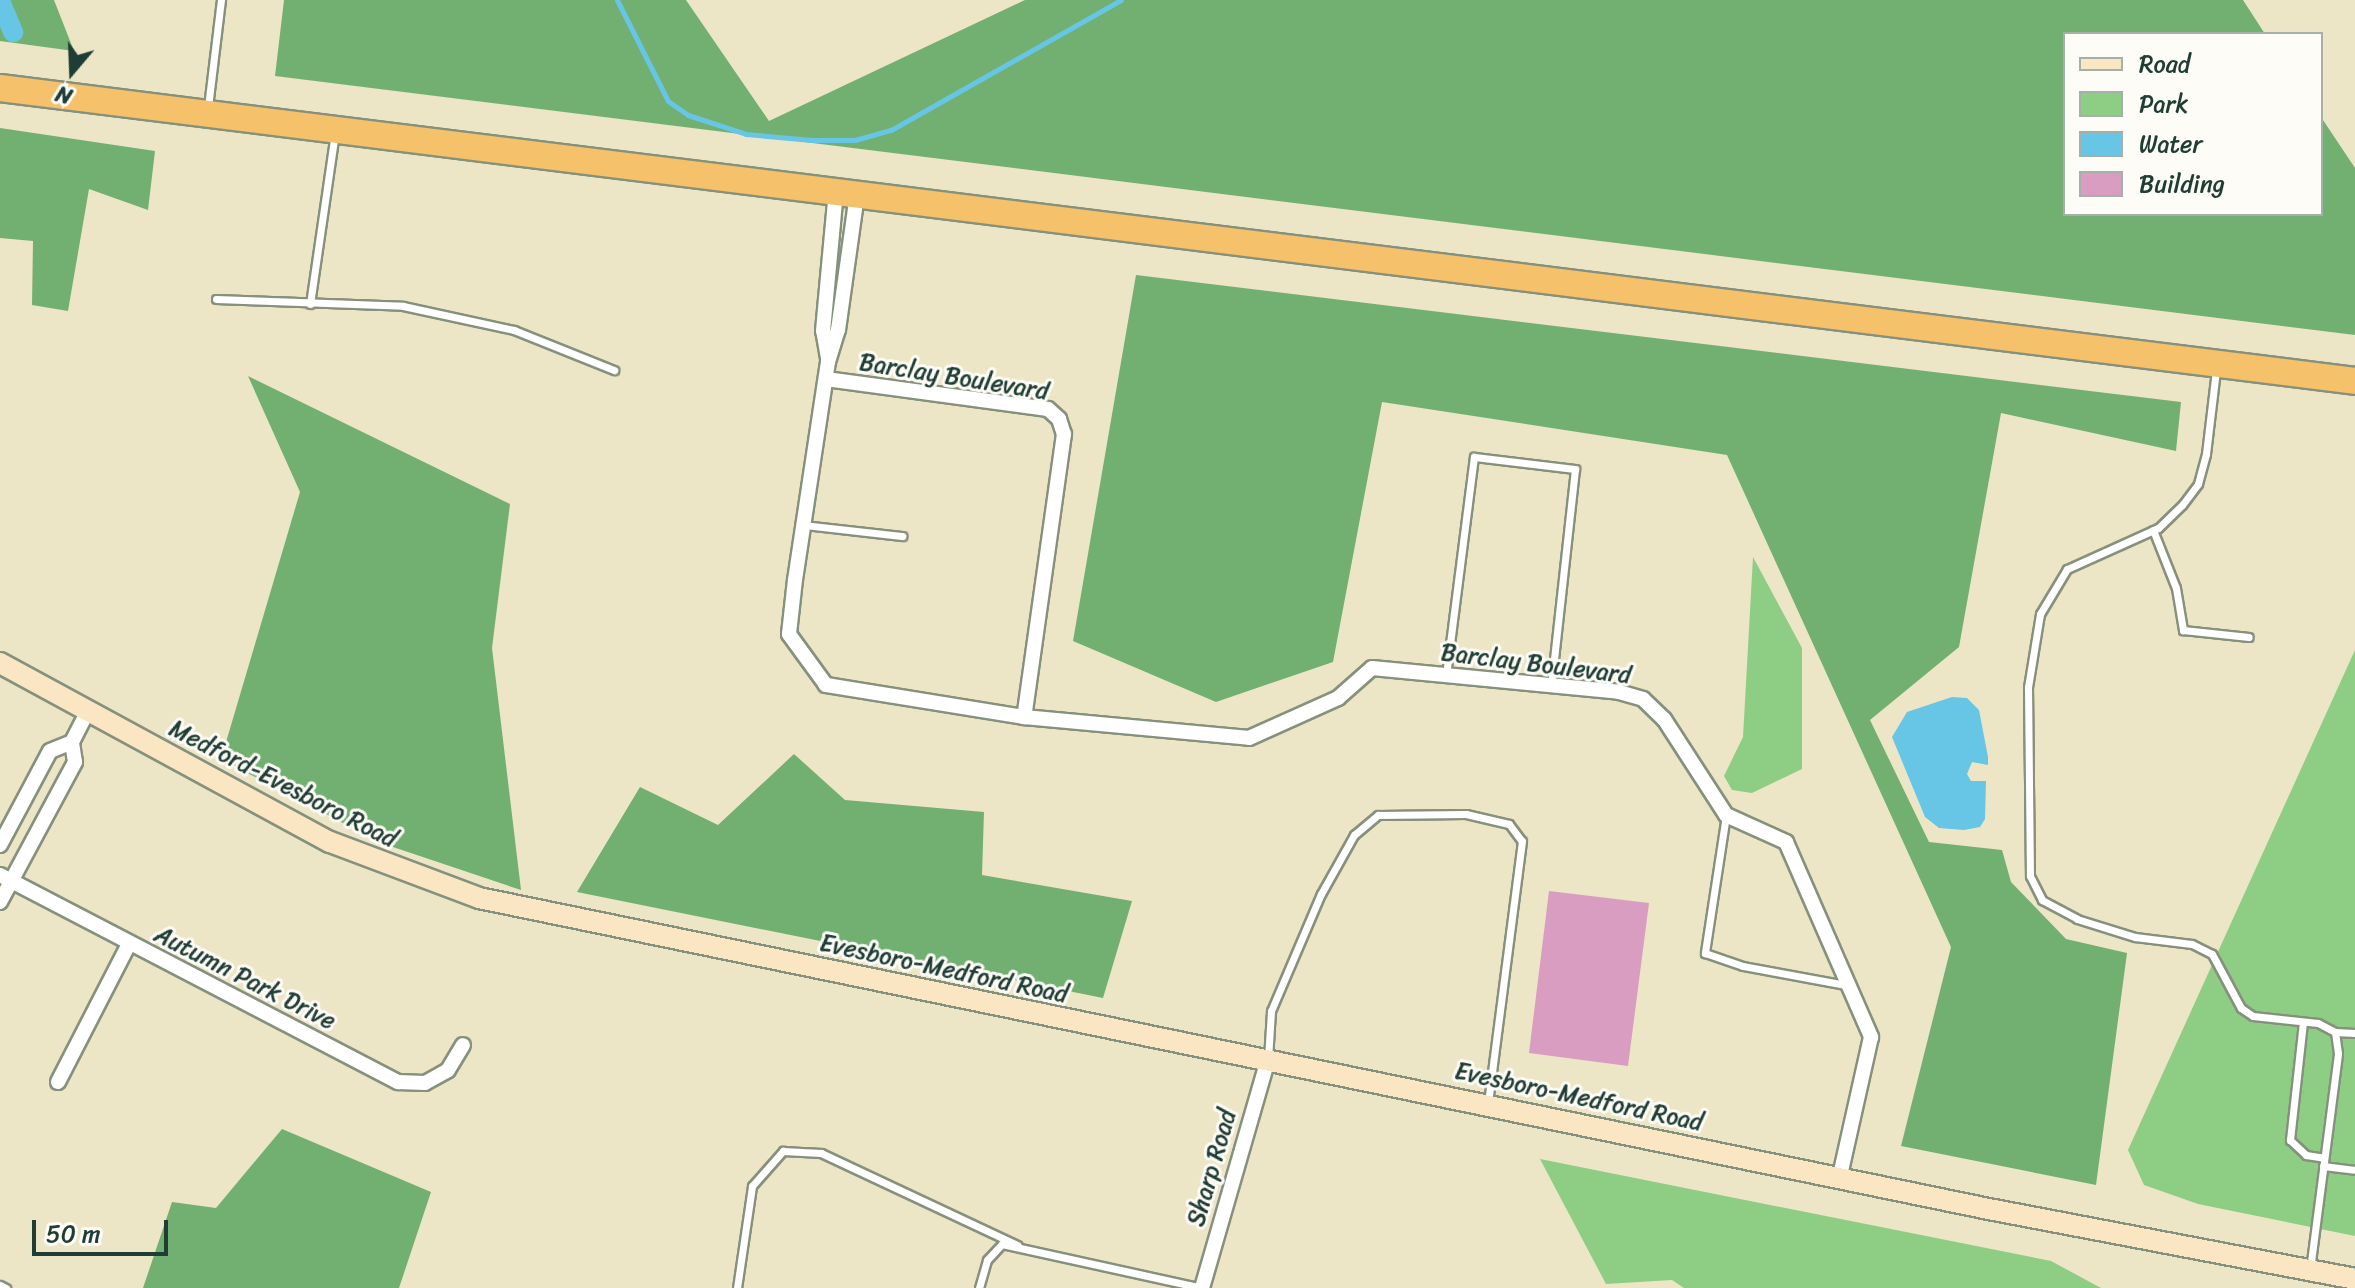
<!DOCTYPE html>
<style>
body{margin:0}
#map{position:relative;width:2355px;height:1288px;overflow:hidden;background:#ece5c6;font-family:Sriracha,sans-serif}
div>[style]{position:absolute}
.green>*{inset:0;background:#8ecd84}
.forest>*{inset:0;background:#72b072}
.water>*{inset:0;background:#67c6e5}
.stream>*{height:5px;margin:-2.5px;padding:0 2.5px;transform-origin:2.5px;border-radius:2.5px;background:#67c6e5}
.canal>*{height:20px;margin:-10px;padding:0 10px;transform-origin:10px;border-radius:10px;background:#67c6e5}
.building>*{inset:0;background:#d99dc1}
.roads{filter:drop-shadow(2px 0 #86917d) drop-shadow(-2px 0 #86917d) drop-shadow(0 2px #86917d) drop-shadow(0 -2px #86917d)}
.lane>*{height:7px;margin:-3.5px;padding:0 3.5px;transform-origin:3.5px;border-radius:3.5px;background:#fff}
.street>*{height:14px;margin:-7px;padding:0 7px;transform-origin:7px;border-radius:7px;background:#fff}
.secondary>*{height:20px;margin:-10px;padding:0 10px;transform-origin:10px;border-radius:10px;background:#fbe6c4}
.highway>*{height:26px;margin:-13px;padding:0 13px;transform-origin:13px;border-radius:13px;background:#f5c16b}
span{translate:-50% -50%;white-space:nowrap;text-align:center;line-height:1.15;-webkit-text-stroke:6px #fdfcf7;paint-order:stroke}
.street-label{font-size:24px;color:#1f3d34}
.legend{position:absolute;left:2063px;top:32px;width:260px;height:184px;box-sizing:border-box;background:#fdfcf7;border:2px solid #a4b0a9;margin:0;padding:10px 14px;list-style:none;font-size:24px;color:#1f3d34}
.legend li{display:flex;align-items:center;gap:16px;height:40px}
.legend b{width:40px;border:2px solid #a4b0a9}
.north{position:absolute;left:32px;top:32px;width:80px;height:80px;-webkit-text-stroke:6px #fdfcf7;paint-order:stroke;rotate:199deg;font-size:22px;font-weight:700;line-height:32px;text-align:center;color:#1f3d34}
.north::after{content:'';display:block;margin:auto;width:28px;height:36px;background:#1f3d34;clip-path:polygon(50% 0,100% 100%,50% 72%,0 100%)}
.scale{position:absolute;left:32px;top:1220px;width:136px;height:36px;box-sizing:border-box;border:4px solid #1f3d34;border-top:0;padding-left:10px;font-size:24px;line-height:28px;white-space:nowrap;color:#1f3d34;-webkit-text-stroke:6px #fdfcf7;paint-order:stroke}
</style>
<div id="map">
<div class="green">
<div style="clip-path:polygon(1753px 557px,1802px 648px,1802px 769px,1752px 793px,1732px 790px,1724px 776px,1743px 737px)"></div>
<div style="clip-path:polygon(2355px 650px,2355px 1236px,2198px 1204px,2144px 1185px,2128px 1150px)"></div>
<div style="clip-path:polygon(1540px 1159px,2051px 1261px,2101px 1288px,1684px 1288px,1672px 1280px,1606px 1284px)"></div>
</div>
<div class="forest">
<div style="clip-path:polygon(0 0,54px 0,74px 51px,0 41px)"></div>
<div style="clip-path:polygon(284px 0,686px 0,769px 121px,1025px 0,2243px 0,2265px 34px,2065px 34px,2065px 214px,2321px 214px,2321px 117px,2355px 168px,2355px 335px,275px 76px)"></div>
<div style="clip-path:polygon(0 128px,155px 151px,148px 210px,89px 189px,68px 311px,32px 305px,33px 241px,0 238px)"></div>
<div style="clip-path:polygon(1136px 275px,2181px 402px,2176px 451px,2001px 413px,1959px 647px,1870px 720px,1929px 842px,2002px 850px,2011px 882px,2066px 939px,2127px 953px,2096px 1185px,1901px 1146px,1951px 947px,1727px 455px,1382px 402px,1333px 662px,1216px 702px,1073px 641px)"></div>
<div style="clip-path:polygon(248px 376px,510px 504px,492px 648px,521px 890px,381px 843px,221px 759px,300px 492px)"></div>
<div style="clip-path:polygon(794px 754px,845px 800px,984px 812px,982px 875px,1132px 901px,1103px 998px,577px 892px,640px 787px,718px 825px)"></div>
<div style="clip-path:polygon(282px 1129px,431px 1192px,399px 1288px,143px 1288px,172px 1202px,216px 1208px)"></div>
</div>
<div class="water">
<div style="clip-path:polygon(1952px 697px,1967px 698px,1979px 710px,1988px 757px,1988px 765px,1972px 762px,1967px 774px,1971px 781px,1986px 781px,1985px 819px,1980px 827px,1964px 830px,1939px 828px,1925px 817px,1892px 737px,1907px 712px)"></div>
</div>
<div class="stream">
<div style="left:617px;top:0;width:113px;rotate:63.2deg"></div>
<div style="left:668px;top:101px;width:24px;rotate:35deg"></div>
<div style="left:688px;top:115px;width:61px;rotate:18.1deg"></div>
<div style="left:746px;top:134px;width:66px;rotate:5.2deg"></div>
<div style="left:812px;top:140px;width:43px"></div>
<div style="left:855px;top:140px;width:37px;rotate:-16deg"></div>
<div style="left:891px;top:130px;width:264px;rotate:-29.5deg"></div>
</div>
<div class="canal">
<div style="left:0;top:1px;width:34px;rotate:67deg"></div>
</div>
<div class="building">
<div style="clip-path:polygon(1549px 891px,1649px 903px,1628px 1066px,1529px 1053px)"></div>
</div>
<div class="roads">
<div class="lane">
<div style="left:208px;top:107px;width:108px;rotate:-83.1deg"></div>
<div style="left:216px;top:299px;width:187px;rotate:2.1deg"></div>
<div style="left:403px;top:306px;width:114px;rotate:12.2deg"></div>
<div style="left:514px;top:330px;width:108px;rotate:21.8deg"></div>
<div style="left:310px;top:304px;width:173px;rotate:-81.7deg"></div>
<div style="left:2216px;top:370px;width:85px;rotate:96.8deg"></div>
<div style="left:2206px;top:454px;width:31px;rotate:105deg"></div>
<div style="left:2198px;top:484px;width:26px;rotate:127deg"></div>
<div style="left:2182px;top:505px;width:33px;rotate:136deg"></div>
<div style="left:2158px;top:528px;width:100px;rotate:155.7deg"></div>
<div style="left:2067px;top:569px;width:52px;rotate:121deg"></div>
<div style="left:2040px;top:614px;width:74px;rotate:99.3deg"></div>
<div style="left:2028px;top:687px;width:189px;rotate:89.4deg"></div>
<div style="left:2030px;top:876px;width:27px;rotate:63deg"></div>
<div style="left:2042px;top:900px;width:40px;rotate:28deg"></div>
<div style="left:2077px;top:919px;width:61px;rotate:17.2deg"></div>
<div style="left:2135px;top:937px;width:57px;rotate:7deg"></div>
<div style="left:2192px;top:944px;width:22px;rotate:27deg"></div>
<div style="left:2212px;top:954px;width:61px;rotate:61.8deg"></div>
<div style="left:2241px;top:1008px;width:14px;rotate:34deg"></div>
<div style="left:2253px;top:1016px;width:65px;rotate:6.1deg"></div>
<div style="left:2318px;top:1023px;width:19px;rotate:28deg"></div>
<div style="left:2335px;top:1032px;width:22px;rotate:82deg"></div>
<div style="left:2338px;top:1054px;width:218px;rotate:97.4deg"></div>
<div style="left:804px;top:525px;width:99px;rotate:6.4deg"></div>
<div style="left:2153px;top:530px;width:62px;rotate:68.4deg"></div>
<div style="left:2176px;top:588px;width:43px;rotate:80.5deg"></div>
<div style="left:2183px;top:630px;width:66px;rotate:6.1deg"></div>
<div style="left:1446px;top:675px;width:220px;rotate:-82.7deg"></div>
<div style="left:1474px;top:457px;width:102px;rotate:6.8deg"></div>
<div style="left:1575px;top:469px;width:217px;rotate:96.3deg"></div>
<div style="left:1726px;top:815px;width:140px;rotate:98.7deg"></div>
<div style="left:1705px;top:953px;width:40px;rotate:18.9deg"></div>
<div style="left:1743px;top:966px;width:105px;rotate:10.5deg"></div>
<div style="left:2303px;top:1022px;width:119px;rotate:96.3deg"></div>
<div style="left:2290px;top:1140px;width:22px;rotate:43deg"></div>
<div style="left:2306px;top:1155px;width:18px;rotate:9deg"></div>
<div style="left:2335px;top:1032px;width:20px;rotate:3deg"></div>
<div style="left:1268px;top:1059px;width:48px;rotate:-86.4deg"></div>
<div style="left:1271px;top:1011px;width:127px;rotate:-66.9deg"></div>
<div style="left:1321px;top:894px;width:68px;rotate:-60.8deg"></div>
<div style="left:1354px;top:835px;width:31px;rotate:-40deg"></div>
<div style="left:1378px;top:815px;width:88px;rotate:-0.7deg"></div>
<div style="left:1466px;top:814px;width:44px;rotate:13.1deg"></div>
<div style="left:1509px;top:824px;width:21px;rotate:53deg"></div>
<div style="left:1522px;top:841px;width:264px;rotate:97.4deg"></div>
<div style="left:2323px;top:1166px;width:32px;rotate:7deg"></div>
<div style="left:0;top:1285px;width:7px;rotate:27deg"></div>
<div style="left:737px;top:1288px;width:103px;rotate:-81.6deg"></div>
<div style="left:752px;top:1186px;width:47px;rotate:-48.5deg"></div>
<div style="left:783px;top:1151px;width:38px;rotate:3deg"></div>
<div style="left:821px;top:1153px;width:217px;rotate:25.1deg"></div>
<div style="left:979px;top:1288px;width:29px;rotate:-74deg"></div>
<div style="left:987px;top:1260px;width:22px;rotate:-47deg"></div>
<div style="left:1002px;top:1244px;width:205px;rotate:12.4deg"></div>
</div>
<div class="street">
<div style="left:828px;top:358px;width:27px;rotate:-100deg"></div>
<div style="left:823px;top:331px;width:141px;rotate:-84.7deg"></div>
<div style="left:826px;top:379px;width:224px;rotate:7.7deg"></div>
<div style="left:1048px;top:409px;width:15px;rotate:42deg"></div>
<div style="left:1059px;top:419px;width:16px;rotate:72deg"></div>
<div style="left:1064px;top:434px;width:286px;rotate:98deg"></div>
<div style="left:1024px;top:717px;width:201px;rotate:-170.8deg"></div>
<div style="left:826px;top:685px;width:63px;rotate:-126deg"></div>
<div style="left:789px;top:634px;width:54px;rotate:-83.7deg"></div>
<div style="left:795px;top:580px;width:220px;rotate:-81.4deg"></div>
<div style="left:828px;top:362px;width:34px;rotate:-73deg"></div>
<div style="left:838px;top:330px;width:137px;rotate:-82deg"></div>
<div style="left:1024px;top:717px;width:226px;rotate:5.3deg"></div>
<div style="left:1249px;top:738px;width:98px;rotate:-24.2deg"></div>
<div style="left:1338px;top:698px;width:45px;rotate:-41.4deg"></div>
<div style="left:1372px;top:668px;width:248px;rotate:5.5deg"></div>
<div style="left:1619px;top:692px;width:25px;rotate:16deg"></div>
<div style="left:1643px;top:699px;width:29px;rotate:44deg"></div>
<div style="left:1664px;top:719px;width:114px;rotate:57.1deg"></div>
<div style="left:1726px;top:815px;width:66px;rotate:24.2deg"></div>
<div style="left:1786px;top:842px;width:213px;rotate:66.4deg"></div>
<div style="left:1871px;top:1037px;width:142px;rotate:102.6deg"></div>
<div style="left:0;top:845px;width:106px;rotate:-62deg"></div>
<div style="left:50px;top:751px;width:24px;rotate:-22deg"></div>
<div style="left:0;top:875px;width:449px;rotate:27.5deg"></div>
<div style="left:398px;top:1082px;width:27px;rotate:2deg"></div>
<div style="left:425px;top:1083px;width:26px;rotate:-29deg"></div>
<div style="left:448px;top:1070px;width:29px;rotate:-59deg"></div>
<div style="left:0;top:902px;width:159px;rotate:-61.8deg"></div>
<div style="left:75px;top:762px;width:20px;rotate:-99deg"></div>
<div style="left:72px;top:742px;width:35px;rotate:-63deg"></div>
<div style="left:58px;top:1082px;width:155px;rotate:-62.8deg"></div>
<div style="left:1202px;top:1288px;width:237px;rotate:-73.9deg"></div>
</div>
<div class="secondary">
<div style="left:0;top:663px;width:375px;rotate:28.5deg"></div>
<div style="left:330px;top:842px;width:159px;rotate:20.6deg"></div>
<div style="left:479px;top:898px;width:1547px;rotate:11.64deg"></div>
<div style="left:1994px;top:1210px;width:368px;rotate:10.8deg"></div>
</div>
<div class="highway">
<div style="left:0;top:88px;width:2373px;rotate:7.09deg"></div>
</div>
</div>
<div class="street-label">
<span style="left:954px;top:377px;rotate:9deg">Barclay Boulevard</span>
<span style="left:1536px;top:664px;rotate:7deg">Barclay Boulevard</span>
<span style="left:283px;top:784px;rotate:27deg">Medford-Evesboro Road</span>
<span style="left:944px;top:969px;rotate:12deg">Evesboro-Medford Road</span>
<span style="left:245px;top:978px;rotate:27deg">Autumn Park Drive</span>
<span style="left:1579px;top:1097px;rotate:12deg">Evesboro-Medford Road</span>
<span style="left:1212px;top:1168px;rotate:-74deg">Sharp Road</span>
</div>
<ul class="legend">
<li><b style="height:10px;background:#fbe6c4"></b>Road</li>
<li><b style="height:22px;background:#8ecd84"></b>Park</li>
<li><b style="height:22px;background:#67c6e5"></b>Water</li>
<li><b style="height:22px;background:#d99dc1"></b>Building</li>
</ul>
<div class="north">N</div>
<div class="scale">50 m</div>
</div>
